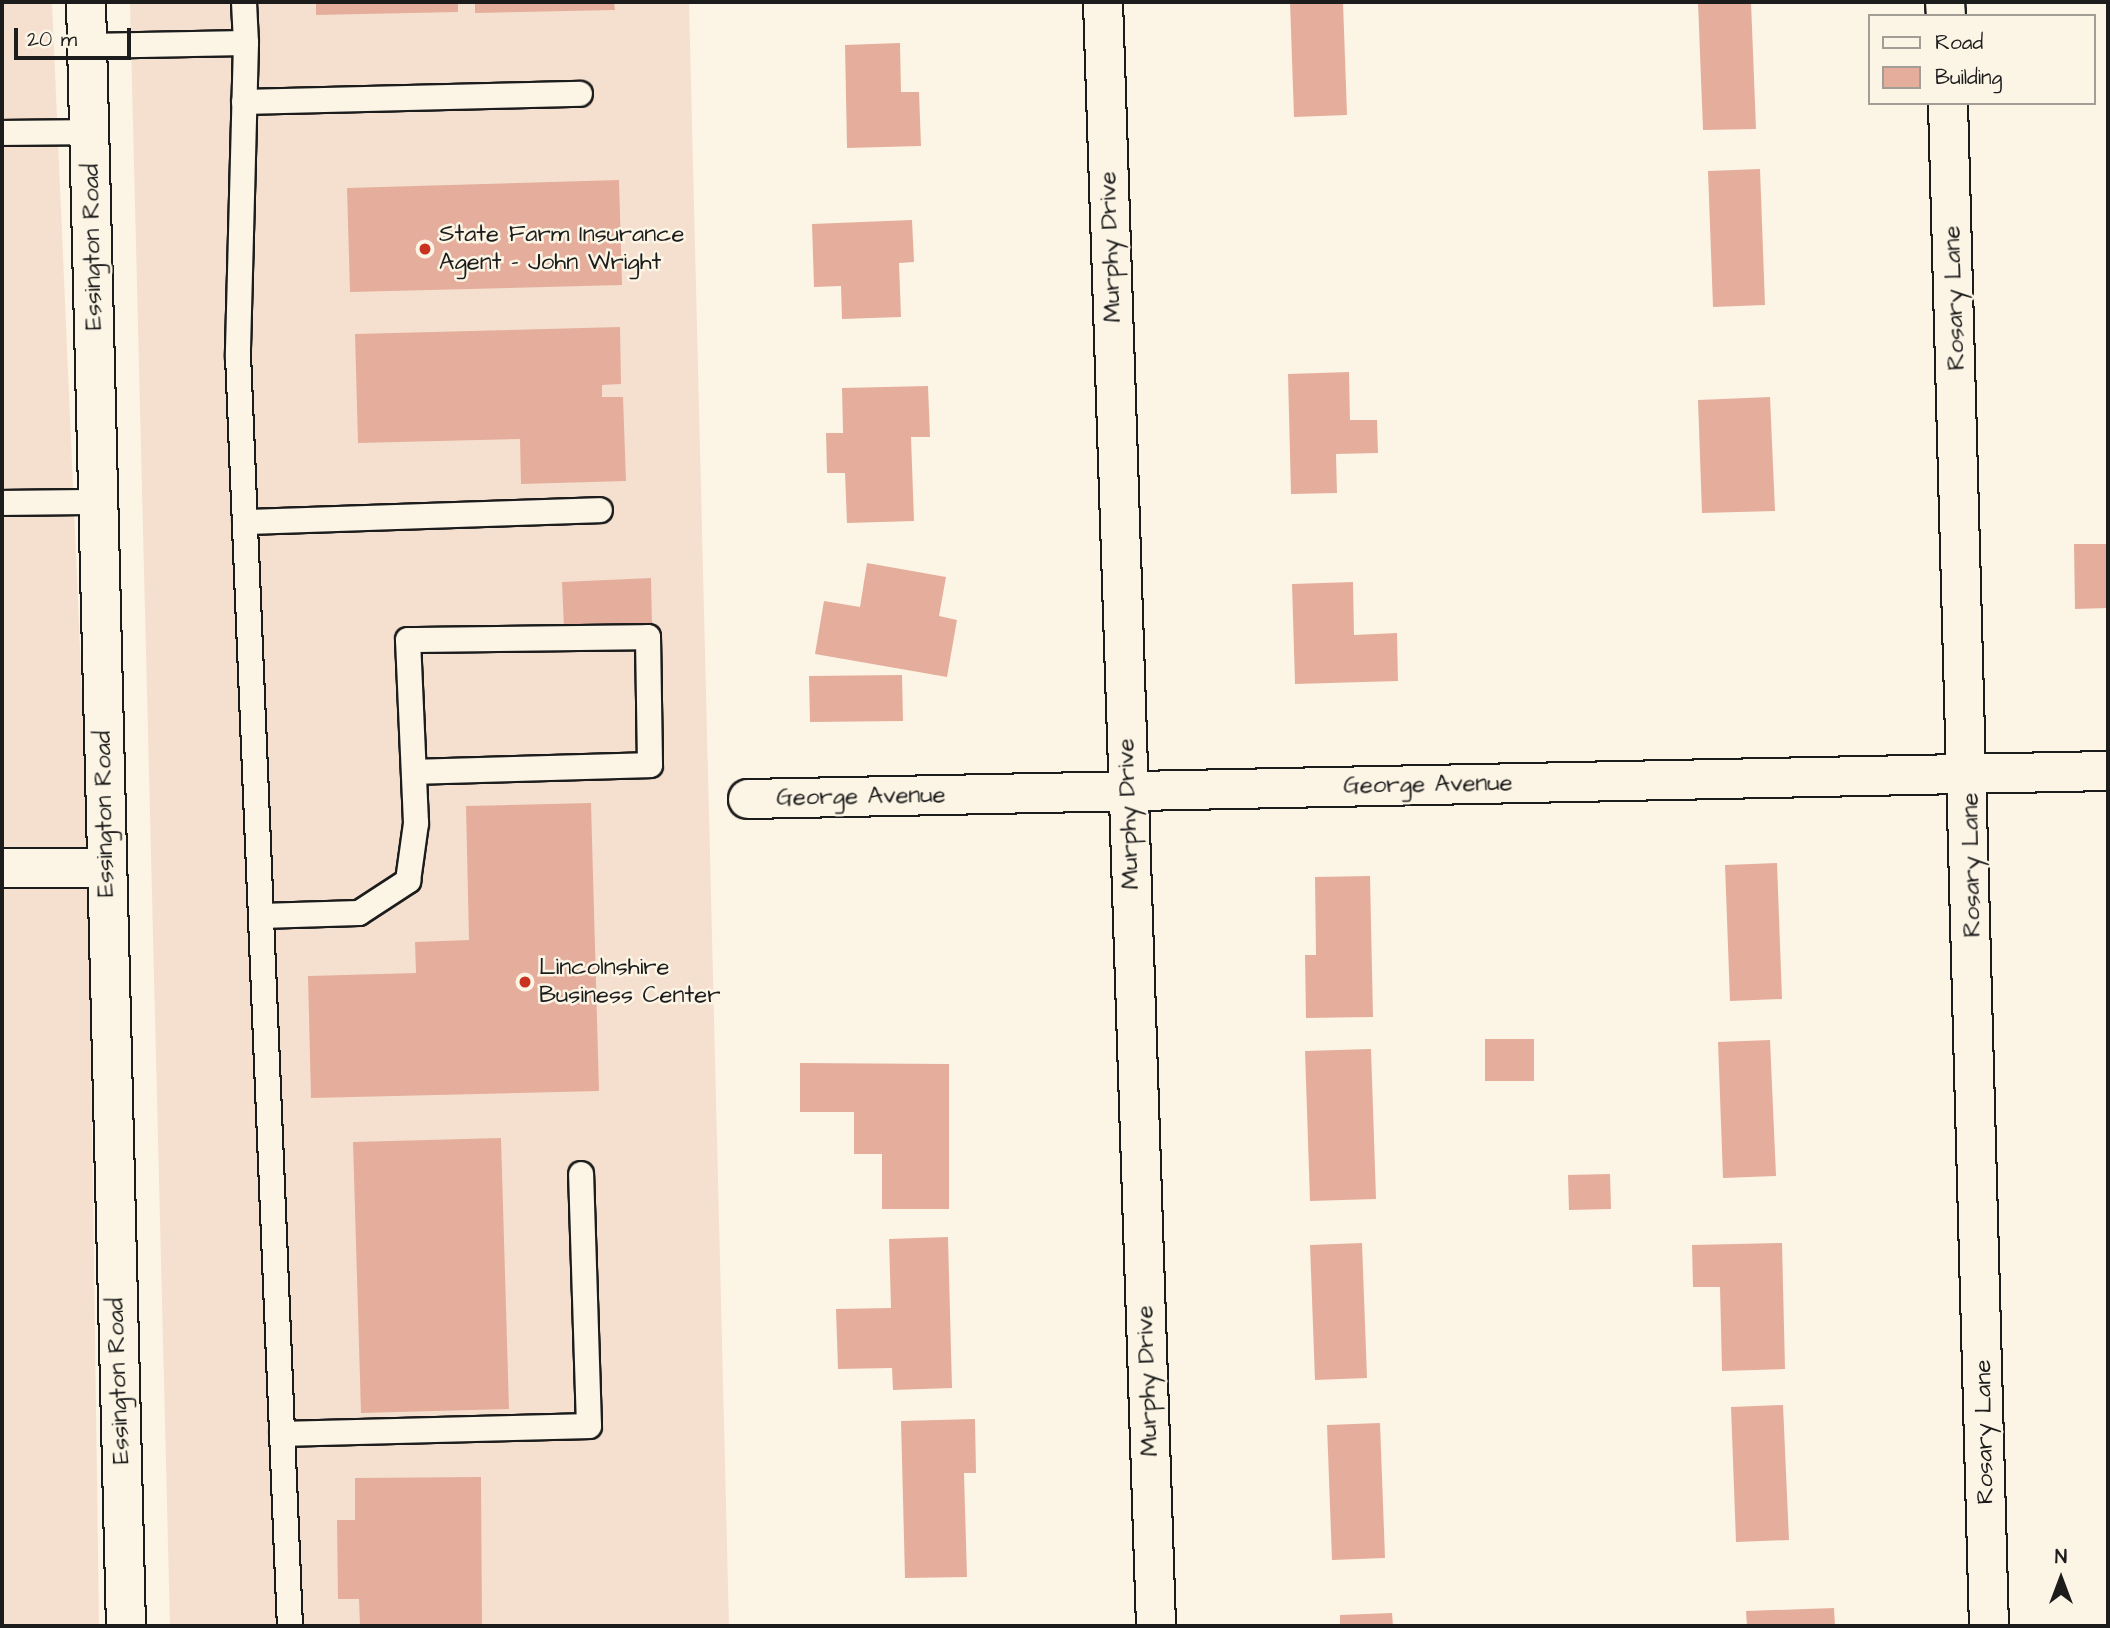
<!DOCTYPE html>
<style>
body{margin:0}
#map{position:relative;width:2110px;height:1628px;overflow:hidden;background:#fcf5e5;font-family:"Architects Daughter",sans-serif}
div>[style]{position:absolute}
.built>*{inset:0;background:#f5e0cf}
.building>*{inset:0;background:#e5ae9c}
.roads{filter:drop-shadow(2px 0 #1c1c1c) drop-shadow(-2px 0 #1c1c1c) drop-shadow(0 2px #1c1c1c) drop-shadow(0 -2px #1c1c1c)}
.service>*{height:24px;margin:-12px;padding:0 12px;transform-origin:12px;border-radius:12px;background:#fcf5e5}
.minor>*{height:38px;margin:-19px;padding:0 19px;transform-origin:19px;border-radius:19px;background:#fcf5e5}
.secondary>*{height:38px;margin:-19px;padding:0 19px;transform-origin:19px;border-radius:19px;background:#fcf5e5}
.dots>*{width:19px;height:19px;translate:-50% -50%;box-sizing:border-box;border:4px solid #fcf5e5;border-radius:50%}
span{translate:-50% -50%;white-space:nowrap;text-align:center;line-height:1.15;-webkit-text-stroke:5px #fcf5e5;paint-order:stroke}
.poi-label{font-size:24px;color:#1c1c1c}
.left{translate:0 -50%;text-align:left}
.street-label{font-size:24px;color:#1c1c1c}
.frame{position:absolute;inset:0;border:4px solid #1c1c1c;pointer-events:none}
.legend{position:absolute;left:1868px;top:14px;width:228px;height:91px;box-sizing:border-box;background:#fcf5e5;border:2px solid #a29e95;margin:0;padding:9px 12px;list-style:none;font-size:21px;color:#1c1c1c}
.legend li{display:flex;align-items:center;gap:14px;height:35px}
.legend b{width:35px;border:2px solid #a29e95}
.north{position:absolute;left:2026px;top:1544px;width:70px;height:70px;-webkit-text-stroke:5px #fcf5e5;paint-order:stroke;rotate:0deg;font-size:19px;font-weight:700;line-height:28px;text-align:center;color:#1c1c1c}
.north::after{content:'';display:block;margin:auto;width:24px;height:32px;background:#1c1c1c;clip-path:polygon(50% 0,100% 100%,50% 72%,0 100%)}
.scale{position:absolute;left:14px;top:28px;width:117px;height:32px;box-sizing:border-box;border:4px solid #1c1c1c;border-top:0;padding-left:9px;font-size:21px;line-height:24px;white-space:nowrap;color:#1c1c1c;-webkit-text-stroke:5px #fcf5e5;paint-order:stroke}
</style>
<div id="map">
<div class="built">
<div style="clip-path:polygon(2px 2px,52px 2px,88px 833px,99px 1626px,2px 1626px)"></div>
<div style="clip-path:polygon(130px 2px,689px 2px,729px 1626px,170px 1626px)"></div>
</div>
<div class="building">
<div style="clip-path:polygon(316px 2px,458px 2px,458px 12px,316px 15px)"></div>
<div style="clip-path:polygon(475px 2px,614px 2px,615px 10px,475px 13px)"></div>
<div style="clip-path:polygon(1290px 2px,1343px 2px,1347px 115px,1294px 117px)"></div>
<div style="clip-path:polygon(1698px 2px,1751px 2px,1756px 129px,1703px 130px)"></div>
<div style="clip-path:polygon(900px 43px,901px 92px,919px 92px,921px 146px,847px 148px,845px 45px)"></div>
<div style="clip-path:polygon(1760px 169px,1765px 305px,1713px 307px,1708px 171px)"></div>
<div style="clip-path:polygon(619px 180px,622px 285px,350px 292px,347px 188px)"></div>
<div style="clip-path:polygon(912px 220px,914px 262px,899px 263px,901px 317px,842px 319px,841px 286px,814px 287px,812px 224px)"></div>
<div style="clip-path:polygon(620px 327px,621px 384px,602px 385px,602px 397px,623px 397px,626px 481px,521px 484px,520px 439px,358px 443px,355px 334px)"></div>
<div style="clip-path:polygon(1349px 372px,1350px 420px,1377px 420px,1378px 453px,1336px 454px,1337px 493px,1291px 494px,1288px 374px)"></div>
<div style="clip-path:polygon(928px 386px,930px 437px,911px 437px,914px 521px,847px 523px,845px 473px,827px 473px,826px 433px,843px 433px,842px 388px)"></div>
<div style="clip-path:polygon(1770px 397px,1775px 511px,1702px 513px,1698px 400px)"></div>
<div style="clip-path:polygon(2074px 544px,2108px 544px,2108px 608px,2075px 609px)"></div>
<div style="clip-path:polygon(867px 563px,946px 577px,939px 616px,957px 620px,947px 677px,815px 654px,824px 601px,860px 607px)"></div>
<div style="clip-path:polygon(651px 578px,652px 626px,564px 629px,562px 582px)"></div>
<div style="clip-path:polygon(1353px 582px,1354px 635px,1397px 633px,1398px 681px,1295px 684px,1292px 584px)"></div>
<div style="clip-path:polygon(902px 675px,903px 721px,810px 722px,809px 676px)"></div>
<div style="clip-path:polygon(591px 803px,599px 1091px,311px 1098px,308px 976px,416px 973px,415px 942px,469px 940px,466px 806px)"></div>
<div style="clip-path:polygon(1777px 863px,1782px 999px,1730px 1001px,1725px 865px)"></div>
<div style="clip-path:polygon(1370px 876px,1373px 1017px,1306px 1018px,1305px 955px,1316px 955px,1315px 877px)"></div>
<div style="clip-path:polygon(1485px 1039px,1534px 1039px,1534px 1081px,1485px 1081px)"></div>
<div style="clip-path:polygon(1770px 1040px,1776px 1176px,1723px 1178px,1718px 1042px)"></div>
<div style="clip-path:polygon(1371px 1049px,1376px 1199px,1310px 1201px,1305px 1051px)"></div>
<div style="clip-path:polygon(800px 1063px,949px 1064px,949px 1209px,882px 1209px,882px 1154px,854px 1154px,854px 1112px,800px 1112px)"></div>
<div style="clip-path:polygon(501px 1138px,509px 1409px,361px 1413px,353px 1142px)"></div>
<div style="clip-path:polygon(1610px 1174px,1611px 1209px,1569px 1210px,1568px 1175px)"></div>
<div style="clip-path:polygon(948px 1237px,952px 1388px,893px 1390px,892px 1368px,838px 1369px,836px 1309px,891px 1308px,889px 1239px)"></div>
<div style="clip-path:polygon(1362px 1243px,1367px 1378px,1315px 1380px,1310px 1245px)"></div>
<div style="clip-path:polygon(1782px 1243px,1785px 1369px,1722px 1371px,1720px 1287px,1693px 1287px,1692px 1245px)"></div>
<div style="clip-path:polygon(1783px 1405px,1789px 1540px,1736px 1542px,1731px 1407px)"></div>
<div style="clip-path:polygon(975px 1419px,976px 1473px,964px 1473px,967px 1577px,905px 1578px,901px 1421px)"></div>
<div style="clip-path:polygon(1380px 1423px,1385px 1558px,1332px 1560px,1327px 1425px)"></div>
<div style="clip-path:polygon(481px 1477px,482px 1626px,360px 1626px,359px 1599px,338px 1599px,337px 1520px,355px 1520px,355px 1478px)"></div>
<div style="clip-path:polygon(1834px 1608px,1835px 1626px,1747px 1626px,1746px 1611px)"></div>
<div style="clip-path:polygon(1392px 1613px,1393px 1626px,1340px 1626px,1340px 1615px)"></div>
</div>
<div class="roads">
<div class="service">
<div style="left:246px;top:43px;width:312px;rotate:91.5deg"></div>
<div style="left:238px;top:355px;width:1272px;rotate:87.66deg"></div>
<div style="left:87px;top:46px;width:159px;rotate:-1.1deg"></div>
<div style="left:246px;top:43px;width:41px;rotate:-92.8deg"></div>
<div style="left:244px;top:102px;width:336px;rotate:-1.4deg"></div>
<div style="left:2px;top:133px;width:89px;rotate:-0.6deg"></div>
<div style="left:2px;top:503px;width:96px;rotate:-0.6deg"></div>
<div style="left:245px;top:522px;width:355px;rotate:-1.9deg"></div>
<div style="left:261px;top:916px;width:98px;rotate:-1.8deg"></div>
<div style="left:359px;top:913px;width:59px;rotate:-33.1deg"></div>
<div style="left:408px;top:881px;width:59px;rotate:-82.1deg"></div>
<div style="left:416px;top:823px;width:183px;rotate:-92.5deg"></div>
<div style="left:408px;top:640px;width:240px;rotate:-0.7deg"></div>
<div style="left:648px;top:637px;width:128px;rotate:89.1deg"></div>
<div style="left:650px;top:765px;width:236px;rotate:178.3deg"></div>
<div style="left:282px;top:1434px;width:307px;rotate:-1.5deg"></div>
<div style="left:589px;top:1426px;width:252px;rotate:-91.8deg"></div>
</div>
<div class="minor">
<div style="left:1103px;top:2px;width:1625px;rotate:88.13deg"></div>
<div style="left:1945px;top:2px;width:14px;rotate:86deg"></div>
<div style="left:1948px;top:103px;width:1524px;rotate:88.46deg"></div>
<div style="left:748px;top:799px;width:1360px;rotate:-1.18deg"></div>
<div style="left:2px;top:868px;width:104px"></div>
</div>
<div class="secondary">
<div style="left:86px;top:2px;width:1624px;rotate:88.59deg"></div>
</div>
</div>
<div class="dots">
<div style="left:425px;top:249px;background:#c8321e"></div>
<div style="left:525px;top:982px;background:#c8321e"></div>
</div>
<div class="poi-label">
<span class="left" style="left:439px;top:249px">State Farm Insurance<br>Agent - John Wright</span>
<span class="left" style="left:539px;top:982px">Lincolnshire<br>Business Center</span>
</div>
<div class="street-label">
<span style="left:93px;top:247px;rotate:-91deg">Essington Road</span>
<span style="left:1111px;top:247px;rotate:-92deg">Murphy Drive</span>
<span style="left:1955px;top:298px;rotate:-92deg">Rosary Lane</span>
<span style="left:1428px;top:785px;rotate:-1deg">George Avenue</span>
<span style="left:861px;top:797px;rotate:-1deg">George Avenue</span>
<span style="left:105px;top:814px;rotate:-91deg">Essington Road</span>
<span style="left:1129px;top:814px;rotate:-92deg">Murphy Drive</span>
<span style="left:1972px;top:865px;rotate:-91deg">Rosary Lane</span>
<span style="left:119px;top:1381px;rotate:-92deg">Essington Road</span>
<span style="left:1148px;top:1381px;rotate:-92deg">Murphy Drive</span>
<span style="left:1985px;top:1432px;rotate:-91deg">Rosary Lane</span>
</div>
<div class="frame"></div>
<ul class="legend">
<li><b style="height:9px;background:#fcf5e5"></b>Road</li>
<li><b style="height:19px;background:#e5ae9c"></b>Building</li>
</ul>
<div class="north">N</div>
<div class="scale">20 m</div>
</div>
